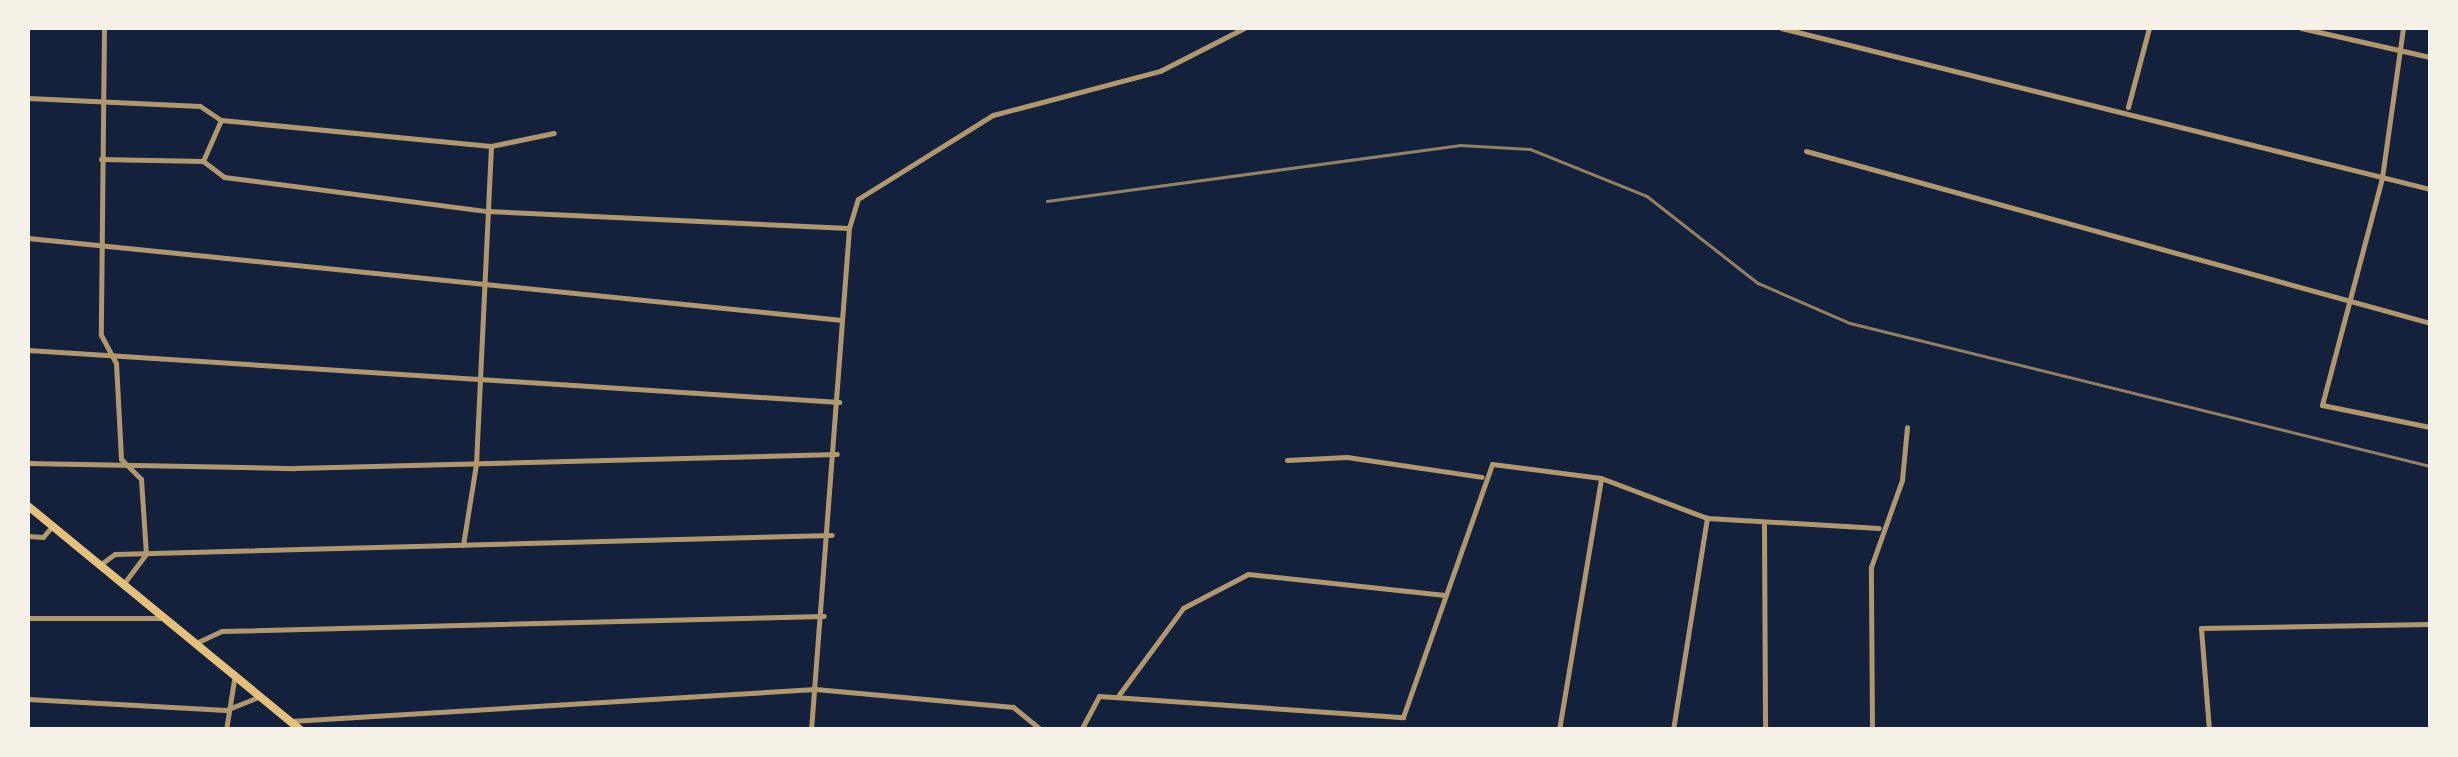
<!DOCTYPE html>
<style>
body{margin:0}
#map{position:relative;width:2458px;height:757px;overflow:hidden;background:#14213d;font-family:"Golos Text",sans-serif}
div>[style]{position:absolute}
.minor>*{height:5px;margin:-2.5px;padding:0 2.5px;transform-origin:2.5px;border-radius:2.5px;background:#b1986c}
.secondary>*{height:8px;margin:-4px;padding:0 4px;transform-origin:4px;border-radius:4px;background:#e5c07b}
.rail>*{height:2.5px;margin:-1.25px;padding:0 1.25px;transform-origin:1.25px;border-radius:1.25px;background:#918062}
span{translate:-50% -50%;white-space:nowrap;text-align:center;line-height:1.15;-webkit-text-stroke:10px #f6f1e7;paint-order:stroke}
.frame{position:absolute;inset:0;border:30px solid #f6f1e7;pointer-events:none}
</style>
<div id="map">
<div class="minor">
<div style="left:104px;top:28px;width:307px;rotate:90.6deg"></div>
<div style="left:101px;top:335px;width:32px;rotate:62deg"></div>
<div style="left:116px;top:363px;width:96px;rotate:87deg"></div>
<div style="left:121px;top:459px;width:28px;rotate:45deg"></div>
<div style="left:141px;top:479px;width:75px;rotate:86.2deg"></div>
<div style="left:146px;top:554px;width:36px;rotate:127deg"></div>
<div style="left:1781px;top:28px;width:669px;rotate:13.93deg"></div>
<div style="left:2301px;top:28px;width:132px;rotate:12.7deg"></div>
<div style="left:2403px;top:28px;width:151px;rotate:98deg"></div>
<div style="left:2382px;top:178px;width:235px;rotate:104.8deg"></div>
<div style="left:2322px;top:405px;width:110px;rotate:11.5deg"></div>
<div style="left:28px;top:98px;width:172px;rotate:2.7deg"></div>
<div style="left:200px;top:106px;width:25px;rotate:34deg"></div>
<div style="left:221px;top:120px;width:271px;rotate:5.5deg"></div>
<div style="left:2128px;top:107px;width:82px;rotate:-75.1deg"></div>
<div style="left:1806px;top:151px;width:647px;rotate:15.41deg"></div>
<div style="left:101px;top:159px;width:102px;rotate:1.1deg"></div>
<div style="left:203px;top:161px;width:45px;rotate:-66.3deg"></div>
<div style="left:203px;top:161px;width:26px;rotate:37deg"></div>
<div style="left:224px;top:177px;width:265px;rotate:7.4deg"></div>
<div style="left:487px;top:211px;width:362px;rotate:2.7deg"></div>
<div style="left:28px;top:238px;width:818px;rotate:5.75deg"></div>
<div style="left:28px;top:350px;width:813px;rotate:3.67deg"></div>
<div style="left:1287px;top:460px;width:60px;rotate:-2.9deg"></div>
<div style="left:1347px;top:457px;width:136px;rotate:8.4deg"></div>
<div style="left:28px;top:463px;width:267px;rotate:1.1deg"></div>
<div style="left:295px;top:468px;width:542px;rotate:-1.48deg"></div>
<div style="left:1764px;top:525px;width:205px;rotate:89.7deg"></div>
<div style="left:28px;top:536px;width:15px;rotate:4deg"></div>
<div style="left:43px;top:537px;width:16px;rotate:-50deg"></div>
<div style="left:463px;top:545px;width:82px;rotate:-80.9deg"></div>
<div style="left:476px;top:464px;width:318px;rotate:-87.3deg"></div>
<div style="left:491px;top:146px;width:64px;rotate:-11.7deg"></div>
<div style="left:101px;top:564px;width:17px;rotate:-36deg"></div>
<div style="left:115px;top:554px;width:717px;rotate:-1.52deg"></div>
<div style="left:28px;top:618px;width:138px"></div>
<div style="left:198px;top:642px;width:26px;rotate:-25deg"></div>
<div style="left:222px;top:631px;width:602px;rotate:-1.43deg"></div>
<div style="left:1118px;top:696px;width:109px;rotate:-53.5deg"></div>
<div style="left:1183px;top:608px;width:73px;rotate:-27.6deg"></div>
<div style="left:1248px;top:574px;width:198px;rotate:6.1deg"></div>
<div style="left:28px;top:699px;width:198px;rotate:3.2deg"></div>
<div style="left:226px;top:710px;width:35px;rotate:-22deg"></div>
<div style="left:291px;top:721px;width:525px;rotate:-3.49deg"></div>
<div style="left:815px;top:689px;width:199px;rotate:5.2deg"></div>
<div style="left:1013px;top:707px;width:36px;rotate:39deg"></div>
<div style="left:226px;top:730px;width:57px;rotate:-80.9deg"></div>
<div style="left:811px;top:730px;width:503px;rotate:-85.67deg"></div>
<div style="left:849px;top:228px;width:30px;rotate:-73deg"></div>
<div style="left:858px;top:199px;width:159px;rotate:-31.9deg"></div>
<div style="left:993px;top:115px;width:173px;rotate:-14.8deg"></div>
<div style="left:1160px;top:71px;width:94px;rotate:-27.1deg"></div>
<div style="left:1081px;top:730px;width:38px;rotate:-62deg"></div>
<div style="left:1099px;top:696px;width:305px;rotate:4deg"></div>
<div style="left:1403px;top:717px;width:268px;rotate:-70.6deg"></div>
<div style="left:1492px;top:464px;width:110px;rotate:7.3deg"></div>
<div style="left:1601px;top:478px;width:113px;rotate:20.7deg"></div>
<div style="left:1707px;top:518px;width:172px;rotate:3.3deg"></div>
<div style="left:1559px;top:730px;width:255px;rotate:-80.5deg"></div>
<div style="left:1673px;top:730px;width:215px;rotate:-80.9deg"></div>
<div style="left:1872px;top:730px;width:163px;rotate:-90.4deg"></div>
<div style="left:1871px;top:567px;width:92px;rotate:-70.4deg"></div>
<div style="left:1902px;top:480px;width:53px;rotate:-84.6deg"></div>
<div style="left:2209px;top:730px;width:102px;rotate:-94.5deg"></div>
<div style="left:2201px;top:628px;width:229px;rotate:-1deg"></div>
</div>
<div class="secondary">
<div style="left:28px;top:506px;width:353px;rotate:39.4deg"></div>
</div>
<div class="rail">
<div style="left:1047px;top:201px;width:417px;rotate:-7.7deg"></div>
<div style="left:1460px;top:145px;width:70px;rotate:3.3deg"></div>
<div style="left:1530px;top:149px;width:126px;rotate:21.9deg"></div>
<div style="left:1647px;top:196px;width:141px;rotate:38.1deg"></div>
<div style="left:1758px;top:283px;width:100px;rotate:23.5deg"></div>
<div style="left:1850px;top:323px;width:597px;rotate:13.85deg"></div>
</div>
<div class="frame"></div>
</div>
